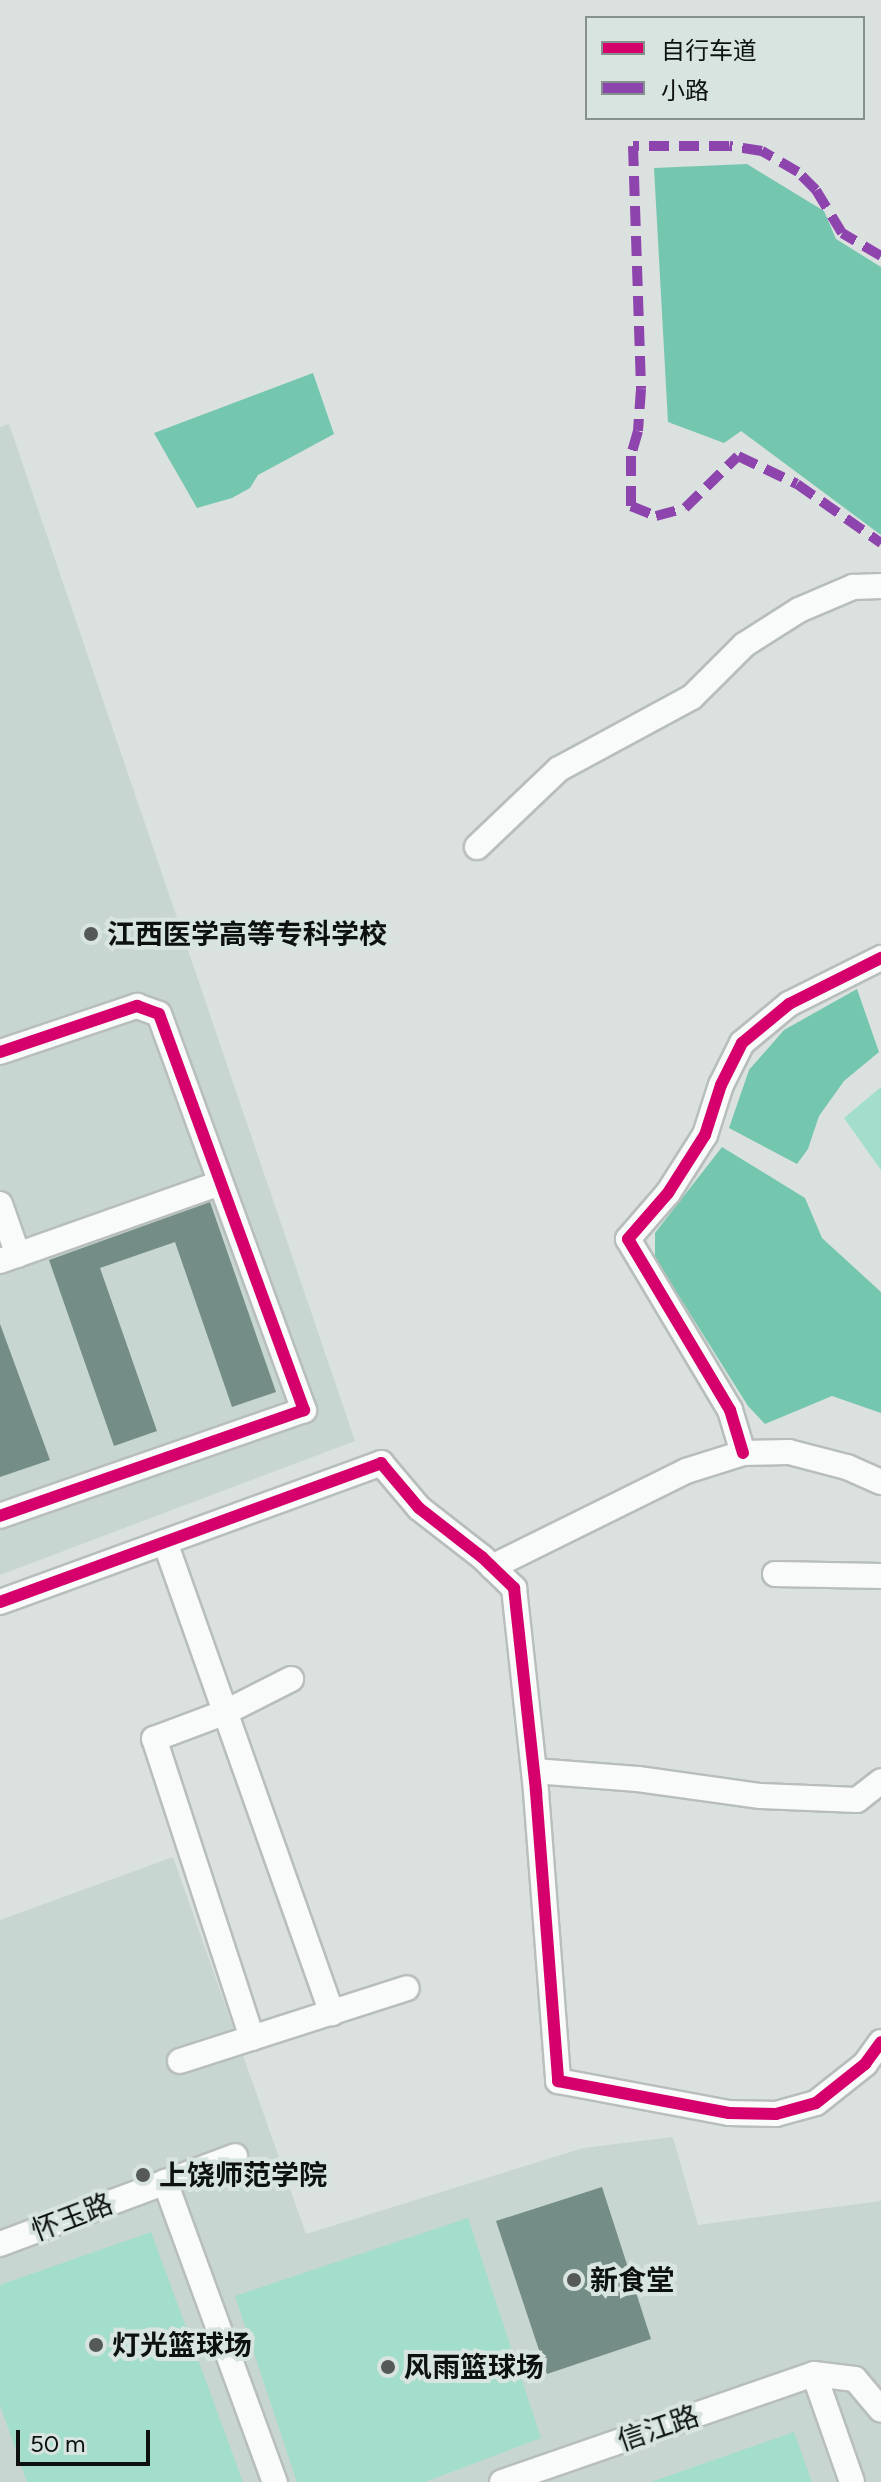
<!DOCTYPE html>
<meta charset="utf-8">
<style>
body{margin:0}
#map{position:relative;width:881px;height:2482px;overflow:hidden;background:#dae1de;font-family:Figtree,"Noto Sans SC",sans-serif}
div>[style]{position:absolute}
.built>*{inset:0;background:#c7d6d0}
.green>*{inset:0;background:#a2decb}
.water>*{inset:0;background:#75c6af}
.building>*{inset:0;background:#758d87}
.roads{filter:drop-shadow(2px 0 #b8bebb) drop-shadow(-2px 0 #b8bebb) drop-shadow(0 2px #b8bebb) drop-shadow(0 -2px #b8bebb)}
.minor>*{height:24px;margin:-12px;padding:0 12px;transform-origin:12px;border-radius:12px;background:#f9fafa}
.quiet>*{height:10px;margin-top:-5px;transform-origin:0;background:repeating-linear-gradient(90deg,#8e44ad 0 20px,transparent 0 30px)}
.cycleway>*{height:12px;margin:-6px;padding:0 6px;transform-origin:6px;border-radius:6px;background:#d6006c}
.dots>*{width:22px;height:22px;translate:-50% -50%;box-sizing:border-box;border:4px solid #d7e4df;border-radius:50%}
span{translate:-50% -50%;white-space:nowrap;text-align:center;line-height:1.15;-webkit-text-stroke:8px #d7e4df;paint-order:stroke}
.poi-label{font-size:28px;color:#0d1210;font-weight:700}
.left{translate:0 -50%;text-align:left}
.street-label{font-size:28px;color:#0d1210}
.legend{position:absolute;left:585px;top:16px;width:280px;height:104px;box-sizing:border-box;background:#d7e4df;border:2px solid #86908c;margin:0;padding:10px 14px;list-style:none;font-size:24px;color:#0d1210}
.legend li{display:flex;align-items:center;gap:16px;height:40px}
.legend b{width:40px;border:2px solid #86908c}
.scale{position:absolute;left:16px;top:2430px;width:134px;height:36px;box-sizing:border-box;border:4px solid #0d1210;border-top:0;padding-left:10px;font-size:24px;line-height:28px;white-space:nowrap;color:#0d1210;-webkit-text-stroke:6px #d7e4df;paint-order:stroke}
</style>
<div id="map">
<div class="built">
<div style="clip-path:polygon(9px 424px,355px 1441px,0 1575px,0 427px)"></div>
<div style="clip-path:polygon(173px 1857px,306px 2234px,583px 2148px,673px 2137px,698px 2225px,881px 2201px,881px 2482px,0 2482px,0 1920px)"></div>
</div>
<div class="green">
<div style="clip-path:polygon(881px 1087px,881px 1170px,844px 1118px)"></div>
<div style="clip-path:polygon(468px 2218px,541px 2438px,425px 2482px,297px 2482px,235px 2296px)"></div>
<div style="clip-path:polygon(151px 2232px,243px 2482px,27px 2482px,0 2405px,0 2285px)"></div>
<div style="clip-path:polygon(794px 2432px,812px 2482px,651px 2482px)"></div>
</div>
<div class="water">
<div style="clip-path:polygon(747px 164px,824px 211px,836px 239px,881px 267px,881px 535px,741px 431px,724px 443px,668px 422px,654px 168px)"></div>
<div style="clip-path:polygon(313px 373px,334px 434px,258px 475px,250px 488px,232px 498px,197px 508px,154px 433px)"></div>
<div style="clip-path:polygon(857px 989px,879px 1052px,844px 1081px,819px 1116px,808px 1149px,797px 1164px,729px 1128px,749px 1070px,784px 1030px)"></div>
<div style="clip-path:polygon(722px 1147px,805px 1198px,822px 1238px,881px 1292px,881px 1413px,832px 1396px,765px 1424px,748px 1406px,655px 1258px,655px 1233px)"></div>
</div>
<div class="building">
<div style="clip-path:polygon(210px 1202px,276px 1392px,232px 1407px,175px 1242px,100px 1268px,157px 1431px,114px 1446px,49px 1260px)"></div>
<div style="clip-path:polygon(0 1324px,50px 1460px,0 1477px)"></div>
<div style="clip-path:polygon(602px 2187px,651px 2339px,547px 2374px,496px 2221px)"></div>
</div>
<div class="roads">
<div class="minor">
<div style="left:477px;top:847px;width:113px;rotate:-43.6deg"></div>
<div style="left:559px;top:769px;width:151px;rotate:-28.4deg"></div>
<div style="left:692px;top:697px;width:74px;rotate:-45deg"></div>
<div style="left:744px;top:645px;width:65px;rotate:-32.5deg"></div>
<div style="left:799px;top:610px;width:59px;rotate:-23.1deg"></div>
<div style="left:853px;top:587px;width:28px;rotate:-2deg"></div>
<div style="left:0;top:1052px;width:145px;rotate:-18.6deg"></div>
<div style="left:137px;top:1006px;width:23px;rotate:20deg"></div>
<div style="left:159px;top:1014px;width:422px;rotate:69.9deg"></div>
<div style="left:304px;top:1410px;width:322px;rotate:160.8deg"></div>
<div style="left:0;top:1204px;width:54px;rotate:70.6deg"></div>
<div style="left:0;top:1261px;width:233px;rotate:-19.5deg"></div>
<div style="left:743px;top:1453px;width:45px;rotate:-106.8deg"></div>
<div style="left:730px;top:1410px;width:199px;rotate:-120.8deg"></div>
<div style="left:628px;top:1239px;width:61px;rotate:-49deg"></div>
<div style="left:668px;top:1193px;width:69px;rotate:-57.5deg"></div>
<div style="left:705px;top:1135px;width:52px;rotate:-72.3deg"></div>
<div style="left:721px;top:1085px;width:47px;rotate:-63.4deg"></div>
<div style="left:742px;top:1043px;width:61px;rotate:-39.7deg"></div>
<div style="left:789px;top:1004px;width:103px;rotate:-26.6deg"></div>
<div style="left:165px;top:1542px;width:500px;rotate:70.5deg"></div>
<div style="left:492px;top:1567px;width:216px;rotate:-26.3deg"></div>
<div style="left:686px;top:1471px;width:60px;rotate:-17.5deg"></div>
<div style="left:743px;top:1453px;width:46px;rotate:-1.2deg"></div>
<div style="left:789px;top:1452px;width:60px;rotate:14.5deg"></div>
<div style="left:847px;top:1467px;width:37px;rotate:24deg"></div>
<div style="left:775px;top:1574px;width:106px;rotate:1.1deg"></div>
<div style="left:0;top:1602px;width:406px;rotate:-20deg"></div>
<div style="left:381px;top:1463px;width:59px;rotate:49.8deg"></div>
<div style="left:419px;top:1508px;width:80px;rotate:37.9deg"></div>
<div style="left:482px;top:1557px;width:45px;rotate:44.1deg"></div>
<div style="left:514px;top:1588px;width:205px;rotate:83.8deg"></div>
<div style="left:536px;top:1792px;width:290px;rotate:85.6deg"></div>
<div style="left:558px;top:2081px;width:174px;rotate:10.6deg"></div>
<div style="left:729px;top:2113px;width:47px;rotate:1.2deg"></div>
<div style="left:776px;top:2114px;width:41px;rotate:-15.4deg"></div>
<div style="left:816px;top:2103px;width:63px;rotate:-38.5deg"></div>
<div style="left:865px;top:2064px;width:27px;rotate:-54deg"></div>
<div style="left:534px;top:1771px;width:104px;rotate:4.4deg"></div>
<div style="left:638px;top:1779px;width:124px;rotate:7.9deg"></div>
<div style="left:761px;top:1796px;width:96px;rotate:2.4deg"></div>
<div style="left:857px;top:1800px;width:31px;rotate:-38deg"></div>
<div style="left:252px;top:2038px;width:315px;rotate:-108.1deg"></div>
<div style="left:154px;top:1739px;width:77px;rotate:-20.6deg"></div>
<div style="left:226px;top:1712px;width:73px;rotate:-26.9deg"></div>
<div style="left:180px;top:2061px;width:238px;rotate:-17.8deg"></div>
<div style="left:165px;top:2182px;width:320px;rotate:69.9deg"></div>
<div style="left:0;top:2244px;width:251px;rotate:-20.5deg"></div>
<div style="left:814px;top:2374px;width:114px;rotate:70.6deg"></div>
<div style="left:502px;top:2482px;width:330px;rotate:-19.1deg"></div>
<div style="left:814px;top:2374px;width:41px;rotate:7deg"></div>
<div style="left:855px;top:2379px;width:40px;rotate:50deg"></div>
</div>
</div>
<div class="quiet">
<div style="left:881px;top:256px;width:45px;rotate:-149.5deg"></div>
<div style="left:842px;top:233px;width:50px;rotate:-121.2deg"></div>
<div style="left:816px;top:190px;width:25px;rotate:-135deg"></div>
<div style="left:798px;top:172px;width:42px;rotate:-149.7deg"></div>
<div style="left:762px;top:151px;width:33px;rotate:-171deg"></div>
<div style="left:729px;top:146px;width:96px;rotate:180deg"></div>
<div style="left:633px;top:146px;width:243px;rotate:88.1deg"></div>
<div style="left:641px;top:389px;width:42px;rotate:94.1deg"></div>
<div style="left:638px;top:431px;width:26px;rotate:106deg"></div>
<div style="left:631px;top:456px;width:50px;rotate:90deg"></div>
<div style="left:631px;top:506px;width:27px;rotate:22deg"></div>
<div style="left:656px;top:516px;width:30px;rotate:-15deg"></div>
<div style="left:685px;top:508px;width:74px;rotate:-44.5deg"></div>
<div style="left:738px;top:456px;width:65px;rotate:25.4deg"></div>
<div style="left:797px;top:484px;width:103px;rotate:35.1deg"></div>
</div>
<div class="cycleway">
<div style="left:0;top:1052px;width:145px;rotate:-18.6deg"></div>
<div style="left:137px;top:1006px;width:23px;rotate:20deg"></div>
<div style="left:159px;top:1014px;width:422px;rotate:69.9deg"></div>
<div style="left:304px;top:1410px;width:322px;rotate:160.8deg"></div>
<div style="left:743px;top:1453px;width:45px;rotate:-106.8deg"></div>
<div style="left:730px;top:1410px;width:199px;rotate:-120.8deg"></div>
<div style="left:628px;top:1239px;width:61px;rotate:-49deg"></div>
<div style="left:668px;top:1193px;width:69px;rotate:-57.5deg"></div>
<div style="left:705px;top:1135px;width:52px;rotate:-72.3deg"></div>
<div style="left:721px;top:1085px;width:47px;rotate:-63.4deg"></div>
<div style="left:742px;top:1043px;width:61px;rotate:-39.7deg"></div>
<div style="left:789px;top:1004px;width:103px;rotate:-26.6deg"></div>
<div style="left:0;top:1602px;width:406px;rotate:-20deg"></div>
<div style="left:381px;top:1463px;width:59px;rotate:49.8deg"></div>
<div style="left:419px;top:1508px;width:80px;rotate:37.9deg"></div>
<div style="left:482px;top:1557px;width:45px;rotate:44.1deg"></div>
<div style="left:514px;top:1588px;width:205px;rotate:83.8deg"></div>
<div style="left:536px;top:1792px;width:290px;rotate:85.6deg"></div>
<div style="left:558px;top:2081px;width:174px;rotate:10.6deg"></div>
<div style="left:729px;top:2113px;width:47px;rotate:1.2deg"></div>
<div style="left:776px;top:2114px;width:41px;rotate:-15.4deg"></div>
<div style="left:816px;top:2103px;width:63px;rotate:-38.5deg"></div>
<div style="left:865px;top:2064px;width:27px;rotate:-54deg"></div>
</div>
<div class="dots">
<div style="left:91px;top:934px;background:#555a58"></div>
<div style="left:143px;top:2175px;background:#555a58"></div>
<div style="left:574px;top:2280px;background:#555a58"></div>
<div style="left:96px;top:2345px;background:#555a58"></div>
<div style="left:388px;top:2367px;background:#555a58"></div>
</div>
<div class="poi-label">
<span class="left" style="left:107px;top:934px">江西医学高等专科学校</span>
<span class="left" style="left:159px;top:2175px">上饶师范学院</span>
<span class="left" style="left:590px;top:2280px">新食堂</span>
<span class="left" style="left:112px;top:2345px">灯光篮球场</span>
<span class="left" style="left:404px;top:2367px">风雨篮球场</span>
</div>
<div class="street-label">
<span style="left:72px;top:2217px;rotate:-21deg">怀玉路</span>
<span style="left:658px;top:2428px;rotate:-19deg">信江路</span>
</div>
<ul class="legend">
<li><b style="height:10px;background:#d6006c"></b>自行车道</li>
<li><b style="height:10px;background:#8e44ad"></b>小路</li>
</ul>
<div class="scale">50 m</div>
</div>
